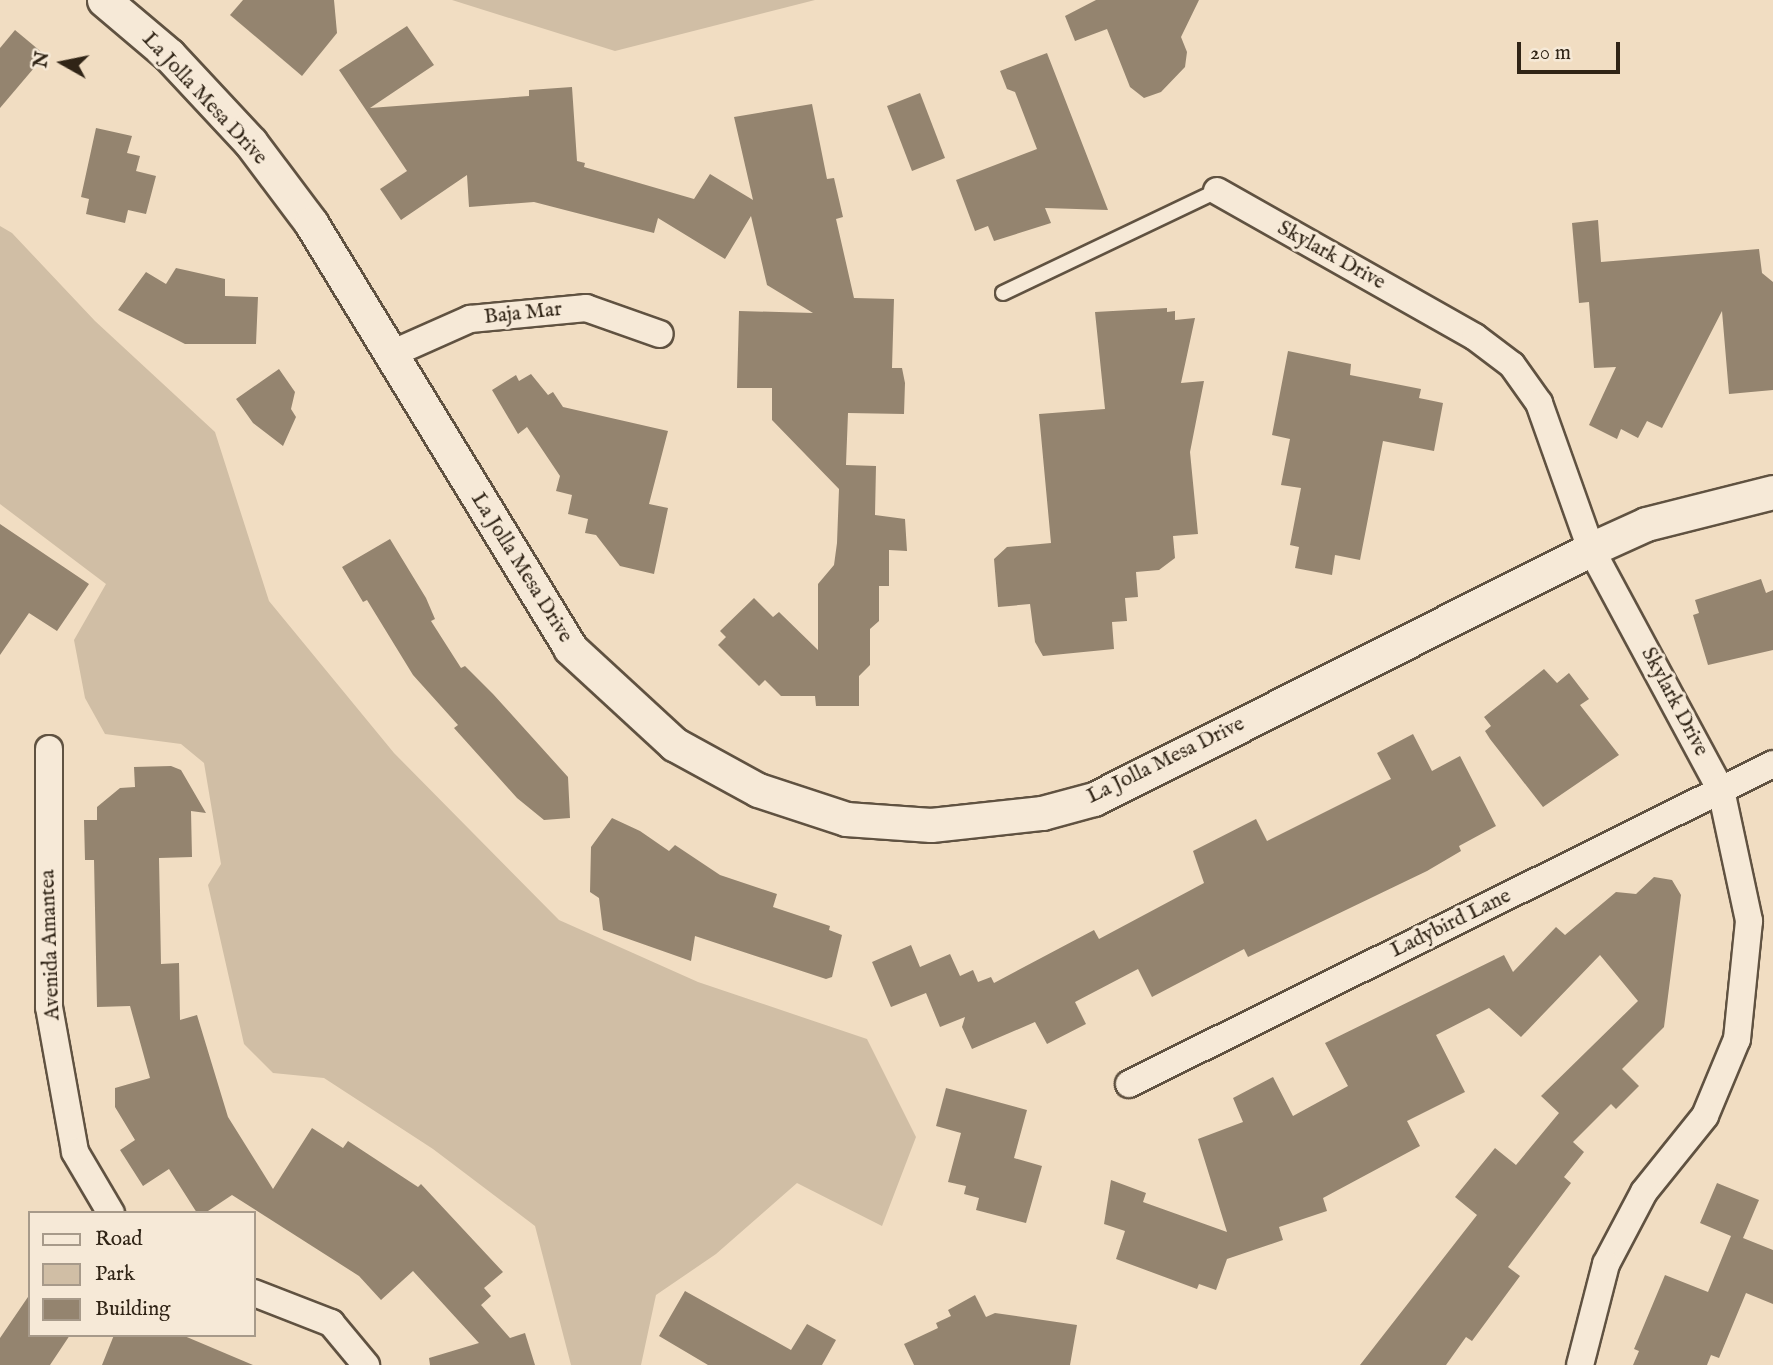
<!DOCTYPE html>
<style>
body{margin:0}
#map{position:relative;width:1773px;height:1365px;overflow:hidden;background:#f1ddc2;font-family:"IM FELL English",serif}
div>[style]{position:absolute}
.green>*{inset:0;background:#d0bea5}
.building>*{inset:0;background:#94846f}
.roads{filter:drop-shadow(2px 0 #605241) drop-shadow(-2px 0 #605241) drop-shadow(0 2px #605241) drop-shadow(0 -2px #605241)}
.service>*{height:14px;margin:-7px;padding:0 7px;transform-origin:7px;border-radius:7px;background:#f6e9d7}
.minor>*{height:26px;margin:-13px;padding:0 13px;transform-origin:13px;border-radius:13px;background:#f6e9d7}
.tertiary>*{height:33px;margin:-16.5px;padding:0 16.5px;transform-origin:16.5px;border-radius:16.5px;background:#f6e9d7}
span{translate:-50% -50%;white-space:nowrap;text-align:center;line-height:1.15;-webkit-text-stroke:6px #f6e9d7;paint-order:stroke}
.street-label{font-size:21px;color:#302416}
.legend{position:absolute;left:28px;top:1211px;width:228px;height:126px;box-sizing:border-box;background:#f6e9d7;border:2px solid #a79a8a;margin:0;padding:9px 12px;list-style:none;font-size:21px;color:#302416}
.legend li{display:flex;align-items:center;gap:14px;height:35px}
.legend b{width:35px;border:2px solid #a79a8a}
.north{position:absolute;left:28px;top:28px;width:70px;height:70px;-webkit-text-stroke:5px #f6e9d7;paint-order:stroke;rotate:279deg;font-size:19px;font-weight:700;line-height:28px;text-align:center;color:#302416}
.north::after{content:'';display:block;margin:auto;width:24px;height:32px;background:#302416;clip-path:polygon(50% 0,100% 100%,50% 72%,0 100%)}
.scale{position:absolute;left:1517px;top:42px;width:103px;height:32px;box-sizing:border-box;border:4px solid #302416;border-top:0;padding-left:9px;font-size:21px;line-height:24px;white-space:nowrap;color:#302416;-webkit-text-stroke:5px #f6e9d7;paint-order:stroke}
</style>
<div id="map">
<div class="green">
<div style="clip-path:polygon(452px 0,815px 0,615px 51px)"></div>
<div style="clip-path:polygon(0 226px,12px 233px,95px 321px,215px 432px,269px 601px,394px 753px,559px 920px,698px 982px,867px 1039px,916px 1137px,882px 1226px,797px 1183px,716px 1254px,656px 1295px,641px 1365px,571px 1365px,535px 1226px,433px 1149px,324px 1078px,273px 1073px,244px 1044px,208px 885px,221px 864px,204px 763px,181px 744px,105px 734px,85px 698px,74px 640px,106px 584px,0 504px)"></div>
</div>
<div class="building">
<div style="clip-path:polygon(243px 0,334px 0,337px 33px,302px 76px,230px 15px)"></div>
<div style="clip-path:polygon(1096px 0,1199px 0,1181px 37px,1187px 52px,1185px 67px,1161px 92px,1144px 98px,1130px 87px,1107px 29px,1075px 41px,1065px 16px)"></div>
<div style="clip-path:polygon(407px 26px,434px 65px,370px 108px,529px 96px,529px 90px,572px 87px,577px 161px,585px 163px,584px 167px,694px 199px,710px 174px,753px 200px,734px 117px,812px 104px,827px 179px,834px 178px,843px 217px,836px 219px,854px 298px,894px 299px,892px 368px,902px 368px,905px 383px,904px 414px,848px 413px,846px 465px,876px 466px,875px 515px,905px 519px,907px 551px,889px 550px,889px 586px,879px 586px,879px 621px,870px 629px,870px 665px,859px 676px,859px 706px,816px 706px,815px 696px,781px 696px,765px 680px,759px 686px,718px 645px,726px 637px,720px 631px,754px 598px,773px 617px,779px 612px,818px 650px,818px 584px,834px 565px,837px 543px,839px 489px,772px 420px,772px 388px,737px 388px,739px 311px,813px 313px,767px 285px,751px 216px,725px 259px,658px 218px,654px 233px,534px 202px,469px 207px,467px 175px,401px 220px,380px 189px,407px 171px,339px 70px)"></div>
<div style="clip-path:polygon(15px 30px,45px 55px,0 108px,0 48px)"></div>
<div style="clip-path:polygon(1047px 53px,1108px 210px,1045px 208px,1051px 223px,994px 241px,988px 226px,975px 231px,956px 180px,1037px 149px,1015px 92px,1007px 89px,1000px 71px)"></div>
<div style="clip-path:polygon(920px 93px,945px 158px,912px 171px,887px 106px)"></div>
<div style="clip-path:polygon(96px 128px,132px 136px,127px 153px,140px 156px,136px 171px,156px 176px,146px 214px,128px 210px,125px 223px,86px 214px,89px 199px,81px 197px)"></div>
<div style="clip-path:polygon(1598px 220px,1601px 262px,1759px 249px,1762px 273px,1773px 282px,1773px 390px,1729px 394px,1722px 311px,1662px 428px,1647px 421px,1638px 438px,1621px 429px,1617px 439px,1589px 425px,1616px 367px,1594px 368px,1589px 302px,1579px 303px,1572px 223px)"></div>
<div style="clip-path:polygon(176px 268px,225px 279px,225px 296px,258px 297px,256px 344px,185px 344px,118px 310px,146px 272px,166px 284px)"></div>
<div style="clip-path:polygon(1167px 308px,1167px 312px,1175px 311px,1175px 320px,1195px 318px,1181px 383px,1204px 381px,1190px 452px,1198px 534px,1173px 536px,1175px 558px,1159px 570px,1136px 572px,1138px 597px,1125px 598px,1127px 621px,1112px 622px,1114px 649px,1043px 656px,1035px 642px,1030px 604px,998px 607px,994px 559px,1007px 547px,1051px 543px,1039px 414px,1105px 409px,1095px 312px)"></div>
<div style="clip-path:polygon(1288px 351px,1351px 364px,1350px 375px,1421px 389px,1419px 398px,1443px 403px,1434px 451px,1383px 441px,1360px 560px,1335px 555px,1332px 575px,1295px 568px,1299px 547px,1290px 545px,1301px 488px,1281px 485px,1290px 439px,1272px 435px)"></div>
<div style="clip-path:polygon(279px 369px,295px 392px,291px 409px,296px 417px,283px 446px,253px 423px,236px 399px)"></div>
<div style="clip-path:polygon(531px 374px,548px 395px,553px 392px,563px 407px,668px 431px,649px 504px,668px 508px,654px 574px,620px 566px,596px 535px,585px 533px,588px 519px,568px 514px,572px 495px,556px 491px,560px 476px,527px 427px,518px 434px,492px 390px,516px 375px,519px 381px)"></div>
<div style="clip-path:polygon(0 524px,89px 584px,57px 631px,29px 613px,0 655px)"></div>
<div style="clip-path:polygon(390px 539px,426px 598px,435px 619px,431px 621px,461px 668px,465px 666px,493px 694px,568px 777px,570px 818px,544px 820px,517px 798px,454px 728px,458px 725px,413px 675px,367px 600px,363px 602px,342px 567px)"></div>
<div style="clip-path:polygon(1761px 579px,1766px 593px,1773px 590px,1773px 650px,1708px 665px,1693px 615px,1699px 613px,1695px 600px)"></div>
<div style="clip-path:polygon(1544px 669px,1557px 683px,1569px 673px,1589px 699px,1580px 705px,1619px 755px,1543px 807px,1490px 739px,1485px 731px,1491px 726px,1484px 717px)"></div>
<div style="clip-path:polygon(1413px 734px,1432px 771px,1460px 756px,1496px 826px,1459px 846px,1461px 851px,1427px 871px,1248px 957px,1244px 949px,1152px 997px,1138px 969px,1075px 1002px,1086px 1024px,1047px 1044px,1035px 1022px,972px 1049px,962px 1027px,965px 1017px,940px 1027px,926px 993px,891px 1007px,872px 962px,911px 945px,920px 967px,950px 954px,960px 976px,973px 970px,978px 982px,991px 977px,994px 983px,1094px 930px,1099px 939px,1204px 883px,1193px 851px,1256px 819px,1267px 841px,1391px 779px,1377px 753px)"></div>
<div style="clip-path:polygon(171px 766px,181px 770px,206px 813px,191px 811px,192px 857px,159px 858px,161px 964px,179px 963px,180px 1020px,197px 1015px,228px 1117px,273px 1189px,312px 1128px,343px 1148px,348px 1141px,418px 1187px,421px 1184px,503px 1272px,484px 1288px,491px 1296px,481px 1305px,510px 1338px,525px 1333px,535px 1365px,430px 1365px,429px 1358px,479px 1343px,413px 1271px,381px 1300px,359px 1276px,232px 1195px,205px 1213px,197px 1213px,169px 1169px,143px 1186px,120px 1150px,135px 1140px,115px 1107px,115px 1088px,150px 1078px,130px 1006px,97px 1007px,94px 860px,85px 860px,84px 820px,97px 820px,97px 807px,120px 788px,135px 787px,134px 767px)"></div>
<div style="clip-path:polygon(612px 818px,640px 831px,669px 851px,675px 845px,720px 875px,777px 894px,773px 907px,830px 926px,829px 930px,842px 935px,832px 977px,826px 979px,695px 936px,691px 961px,603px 930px,599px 898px,590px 892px,591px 847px)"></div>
<div style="clip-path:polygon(1654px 877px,1672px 880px,1681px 895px,1664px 1027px,1622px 1069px,1639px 1086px,1616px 1109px,1611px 1104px,1573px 1142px,1584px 1152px,1564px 1177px,1571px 1183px,1508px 1267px,1520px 1276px,1472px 1341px,1466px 1337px,1446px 1365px,1360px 1365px,1477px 1215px,1455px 1197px,1495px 1148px,1516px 1165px,1559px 1113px,1541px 1096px,1638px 1001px,1600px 955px,1521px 1037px,1489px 1008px,1436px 1035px,1465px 1092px,1407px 1121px,1420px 1146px,1323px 1198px,1327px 1211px,1279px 1227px,1283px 1240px,1227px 1259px,1216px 1290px,1199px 1284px,1197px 1289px,1116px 1259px,1125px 1231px,1104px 1224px,1111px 1180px,1146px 1193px,1143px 1202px,1227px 1232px,1198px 1139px,1243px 1122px,1233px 1098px,1273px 1077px,1293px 1116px,1348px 1086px,1325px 1043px,1504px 955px,1513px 972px,1556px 927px,1565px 935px,1616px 892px,1636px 894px)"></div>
<div style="clip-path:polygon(946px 1088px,1027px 1110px,1014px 1158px,1042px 1166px,1026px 1223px,976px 1210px,979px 1198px,964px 1194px,966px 1186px,948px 1182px,961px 1133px,936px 1126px)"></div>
<div style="clip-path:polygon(1717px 1183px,1759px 1200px,1743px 1238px,1773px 1250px,1773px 1304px,1746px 1293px,1719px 1358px,1711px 1355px,1707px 1365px,1633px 1365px,1639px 1351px,1634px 1349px,1665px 1275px,1708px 1292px,1731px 1236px,1700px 1223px)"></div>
<div style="clip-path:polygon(685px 1291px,791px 1350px,807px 1324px,836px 1340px,822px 1365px,708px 1365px,659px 1336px)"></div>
<div style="clip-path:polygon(30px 1294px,30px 1335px,70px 1335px,50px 1365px,0 1365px,0 1338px)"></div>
<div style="clip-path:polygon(975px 1295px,986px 1317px,995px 1313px,1077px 1325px,1070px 1365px,914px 1365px,904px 1344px,938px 1328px,936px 1323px,951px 1316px,948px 1310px)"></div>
<div style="clip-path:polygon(114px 1335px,182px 1335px,253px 1365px,102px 1365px)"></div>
</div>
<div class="roads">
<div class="service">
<div style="left:1003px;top:293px;width:237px;rotate:-25.5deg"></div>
</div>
<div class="minor">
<div style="left:1217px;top:191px;width:296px;rotate:29.5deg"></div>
<div style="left:1475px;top:337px;width:46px;rotate:37.1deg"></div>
<div style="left:1512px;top:365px;width:47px;rotate:54.6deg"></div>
<div style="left:1539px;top:403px;width:155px;rotate:70.4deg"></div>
<div style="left:1591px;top:549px;width:274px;rotate:61.7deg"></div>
<div style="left:1721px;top:790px;width:134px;rotate:77.9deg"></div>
<div style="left:1749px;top:921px;width:119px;rotate:95.8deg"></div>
<div style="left:1737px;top:1039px;width:83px;rotate:112.6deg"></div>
<div style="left:1705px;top:1116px;width:97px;rotate:128.8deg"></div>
<div style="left:1644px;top:1192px;width:81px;rotate:117.8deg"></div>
<div style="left:1606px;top:1264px;width:104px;rotate:104.4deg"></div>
<div style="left:389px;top:355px;width:89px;rotate:-24deg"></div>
<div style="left:470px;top:319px;width:117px;rotate:-5.4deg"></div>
<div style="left:586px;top:308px;width:78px;rotate:19.4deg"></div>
<div style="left:49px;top:749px;width:258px;rotate:90deg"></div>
<div style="left:49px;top:1007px;width:147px;rotate:79.8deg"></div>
<div style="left:75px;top:1152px;width:71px;rotate:59.5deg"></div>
<div style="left:1129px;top:1084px;width:719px;rotate:-26.42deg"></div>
<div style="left:254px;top:1293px;width:83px;rotate:21.3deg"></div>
<div style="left:331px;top:1323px;width:55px;rotate:50.2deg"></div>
</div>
<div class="tertiary">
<div style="left:104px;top:0;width:85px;rotate:40.2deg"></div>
<div style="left:169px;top:55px;width:120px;rotate:47deg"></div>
<div style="left:251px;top:143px;width:100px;rotate:53.1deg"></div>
<div style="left:311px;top:223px;width:498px;rotate:58.6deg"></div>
<div style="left:570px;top:648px;width:142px;rotate:42.7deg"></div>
<div style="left:674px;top:744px;width:96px;rotate:28.7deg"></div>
<div style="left:758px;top:790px;width:93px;rotate:18.2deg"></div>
<div style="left:846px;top:819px;width:85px;rotate:4deg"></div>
<div style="left:931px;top:825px;width:112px;rotate:-6.2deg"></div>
<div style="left:1042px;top:813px;width:54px;rotate:-15.1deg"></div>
<div style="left:1094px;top:799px;width:556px;rotate:-26.7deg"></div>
<div style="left:1591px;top:549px;width:60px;rotate:-24.4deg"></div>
<div style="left:1646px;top:524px;width:131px;rotate:-14.1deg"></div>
</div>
</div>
<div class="street-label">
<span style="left:204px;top:99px;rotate:47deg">La Jolla Mesa Drive</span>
<span style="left:1331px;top:256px;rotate:29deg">Skylark Drive</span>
<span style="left:523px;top:314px;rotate:-6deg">Baja Mar</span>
<span style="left:521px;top:568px;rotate:58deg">La Jolla Mesa Drive</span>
<span style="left:1674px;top:702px;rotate:62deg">Skylark Drive</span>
<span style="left:1166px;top:761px;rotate:-26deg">La Jolla Mesa Drive</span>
<span style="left:1451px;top:924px;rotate:-26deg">Ladybird Lane</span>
<span style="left:51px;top:945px;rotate:-92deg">Avenida Amantea</span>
</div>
<ul class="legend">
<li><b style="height:9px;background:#f6e9d7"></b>Road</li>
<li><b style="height:19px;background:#d0bea5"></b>Park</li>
<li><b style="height:19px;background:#94846f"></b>Building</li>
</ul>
<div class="north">N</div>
<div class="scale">20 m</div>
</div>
